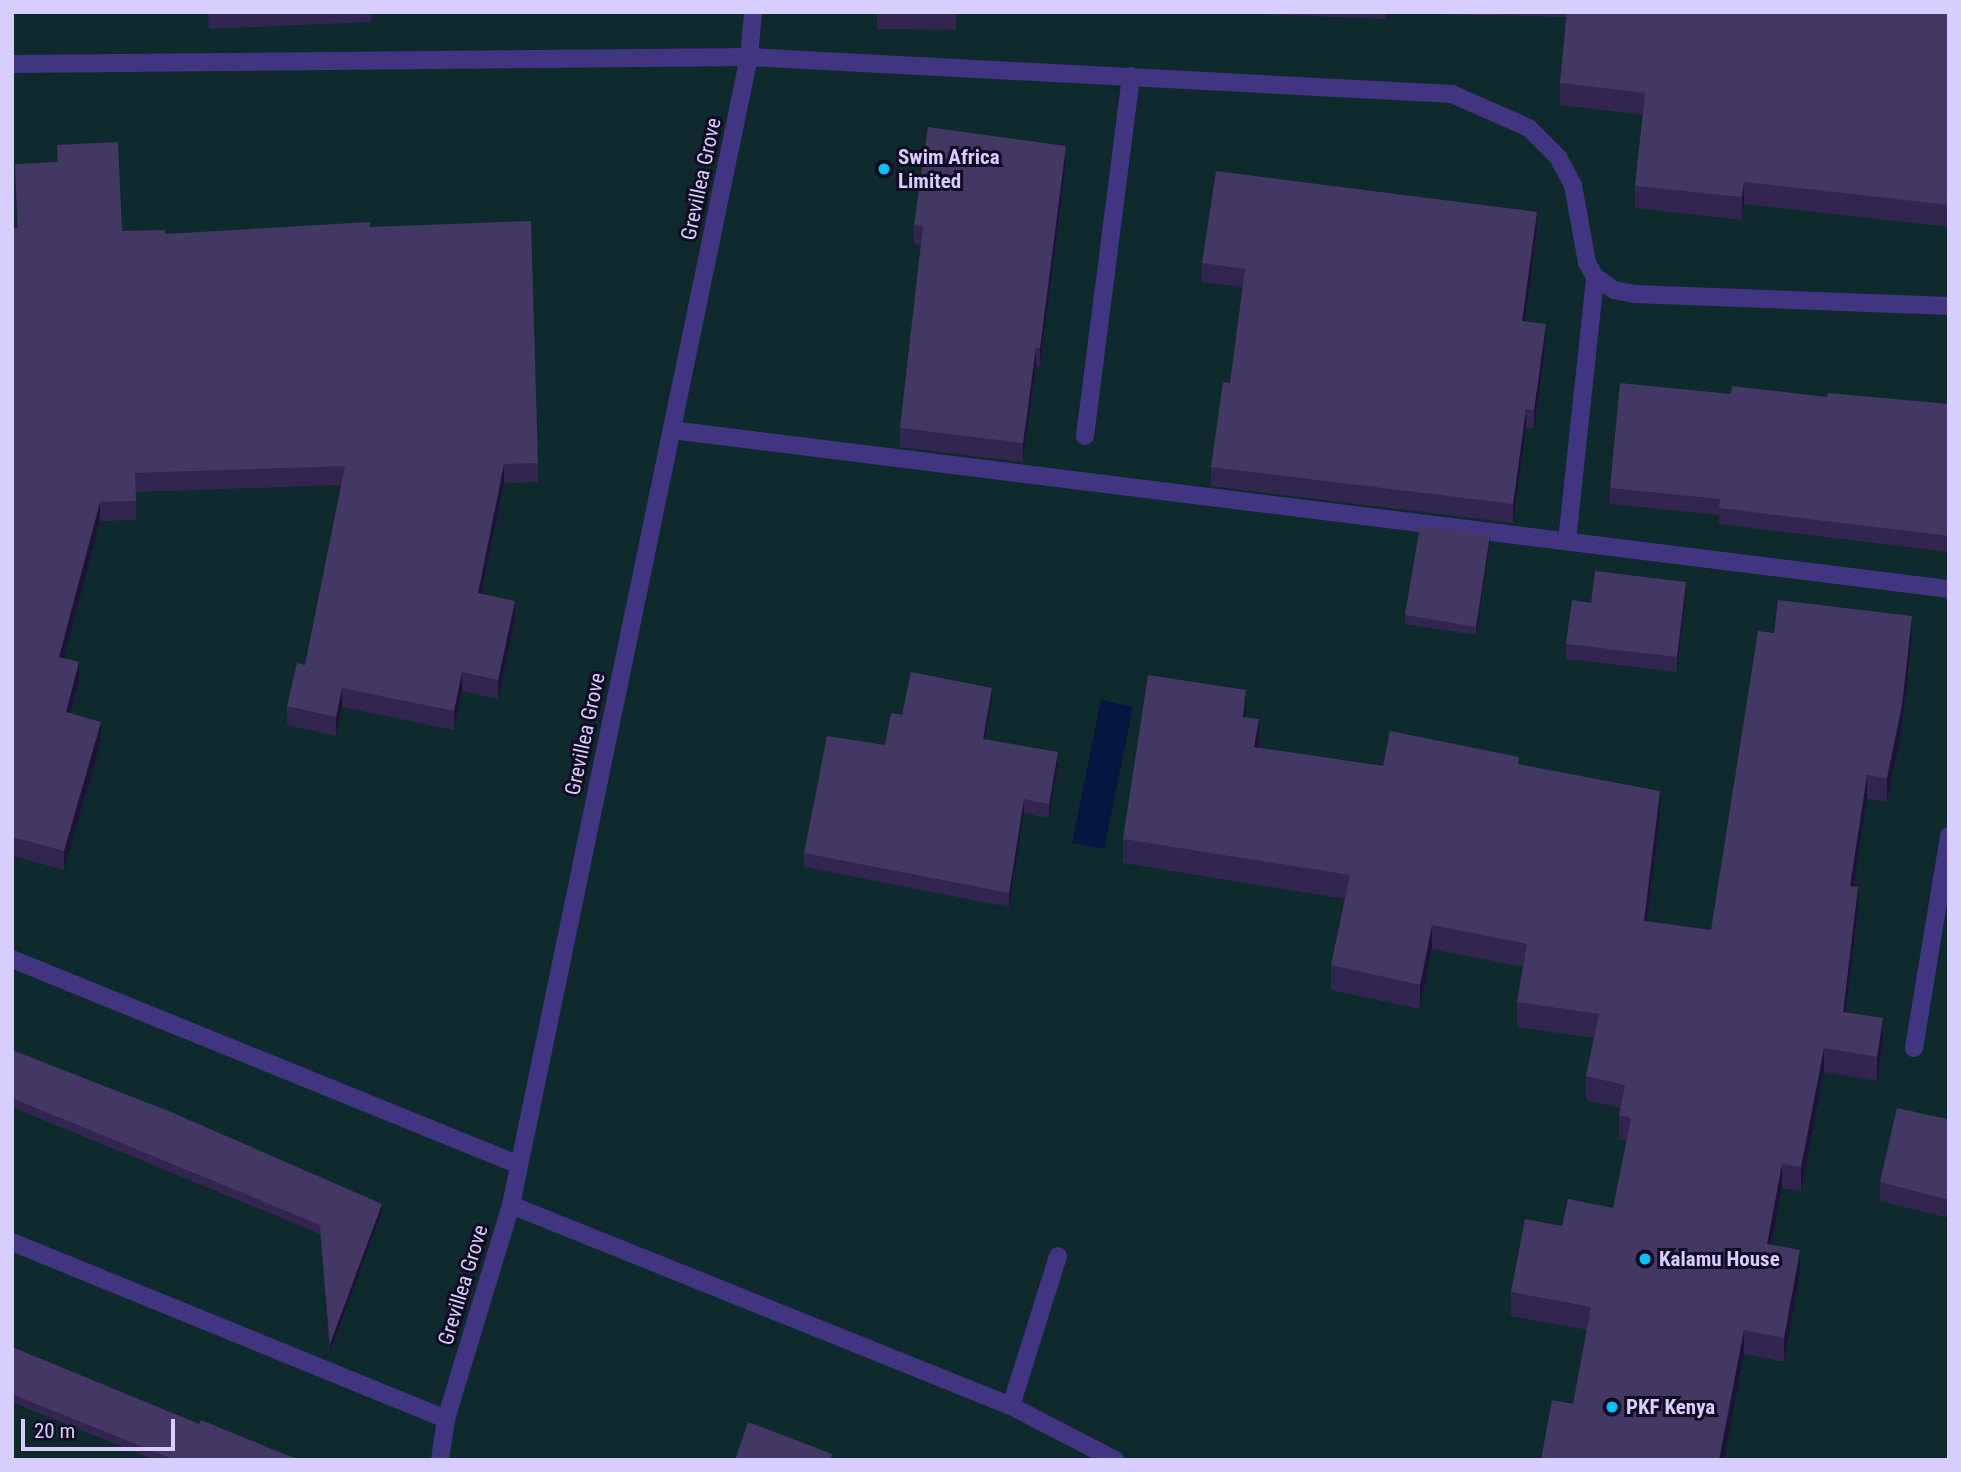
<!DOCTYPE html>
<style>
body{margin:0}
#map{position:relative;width:1961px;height:1472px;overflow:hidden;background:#120c22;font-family:"Roboto Condensed",sans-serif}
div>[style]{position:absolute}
.green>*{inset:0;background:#0f2a2c}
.water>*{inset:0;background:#071640}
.minor>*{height:18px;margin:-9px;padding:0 9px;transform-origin:9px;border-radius:9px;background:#413582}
.wall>*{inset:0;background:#322550}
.shaded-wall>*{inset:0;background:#1d1336}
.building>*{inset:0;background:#433763}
.dots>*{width:19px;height:19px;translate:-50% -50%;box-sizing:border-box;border:4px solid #120c22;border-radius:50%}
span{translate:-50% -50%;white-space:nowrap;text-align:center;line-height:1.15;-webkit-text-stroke:6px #120c22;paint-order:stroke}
.poi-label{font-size:21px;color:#d8cdff;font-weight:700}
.left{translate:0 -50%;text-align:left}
.street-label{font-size:21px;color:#d8cdff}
.frame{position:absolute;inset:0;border:14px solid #d8cdff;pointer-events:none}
.scale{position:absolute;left:21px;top:1419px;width:154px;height:32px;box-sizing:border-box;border:4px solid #d8cdff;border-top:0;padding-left:9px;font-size:21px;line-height:24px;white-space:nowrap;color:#d8cdff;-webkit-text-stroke:5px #120c22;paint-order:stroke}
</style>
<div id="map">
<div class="green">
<div style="clip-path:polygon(12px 12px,1949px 12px,1949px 1460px,12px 1460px)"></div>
</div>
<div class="water">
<div style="clip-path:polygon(1101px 700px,1133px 707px,1104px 849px,1072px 843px)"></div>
</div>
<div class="minor">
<div style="left:12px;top:64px;width:737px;rotate:-0.54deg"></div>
<div style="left:749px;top:57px;width:704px;rotate:3.01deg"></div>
<div style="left:1452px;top:94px;width:84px;rotate:23.8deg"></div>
<div style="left:1529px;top:128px;width:41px;rotate:45deg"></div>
<div style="left:1558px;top:157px;width:32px;rotate:62deg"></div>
<div style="left:1573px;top:185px;width:79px;rotate:79.8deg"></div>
<div style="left:1587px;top:263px;width:16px;rotate:60deg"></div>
<div style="left:1595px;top:277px;width:23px;rotate:34deg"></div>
<div style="left:1614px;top:290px;width:20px;rotate:11deg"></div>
<div style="left:1634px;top:294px;width:315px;rotate:2.2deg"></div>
<div style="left:672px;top:430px;width:1287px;rotate:7.1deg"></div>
<div style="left:1085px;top:436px;width:363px;rotate:-82.7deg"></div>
<div style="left:1567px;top:541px;width:265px;rotate:-83.9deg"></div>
<div style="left:12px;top:959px;width:547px;rotate:22.11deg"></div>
<div style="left:1914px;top:1048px;width:215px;rotate:-80.6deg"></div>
<div style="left:511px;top:1205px;width:539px;rotate:21.9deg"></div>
<div style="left:1011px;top:1406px;width:117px;rotate:27.4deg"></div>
<div style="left:12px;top:1242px;width:469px;rotate:22.2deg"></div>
<div style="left:1011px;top:1406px;width:157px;rotate:-72.6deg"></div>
<div style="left:440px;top:1460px;width:41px;rotate:-81.7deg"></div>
<div style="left:446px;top:1419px;width:224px;rotate:-73.1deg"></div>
<div style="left:511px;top:1205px;width:1172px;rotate:-78.29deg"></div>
<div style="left:749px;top:57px;width:45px;rotate:-84.9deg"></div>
</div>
<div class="wall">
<div style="clip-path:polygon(208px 12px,371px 12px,371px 22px,209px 29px)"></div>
<div style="clip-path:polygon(877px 12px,956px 12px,956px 30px,877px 29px)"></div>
<div style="clip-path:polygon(1212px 12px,1949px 12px,1949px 227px,1744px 204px,1742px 220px,1635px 208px,1635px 186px,1643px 115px,1560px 105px,1560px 83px,1566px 17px,1386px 13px,1385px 19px)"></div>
<div style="clip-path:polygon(57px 145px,122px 231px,165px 234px,370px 227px,538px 463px,538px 482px,504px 483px,482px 594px,515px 620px,498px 699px,462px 691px,454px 730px,342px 707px,336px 736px,287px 725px,287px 706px,305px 665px,341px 485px,136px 492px,136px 520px,100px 521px,63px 658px,79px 681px,71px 713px,101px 741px,64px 870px,12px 856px,12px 228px,17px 228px,15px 164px,57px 162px)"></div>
<div style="clip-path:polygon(1066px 165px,1040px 367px,1036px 366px,1023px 462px,900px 447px,900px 428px,921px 245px,914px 244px,914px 225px)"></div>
<div style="clip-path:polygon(1537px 231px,1524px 321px,1546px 343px,1534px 429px,1526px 428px,1513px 523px,1211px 486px,1211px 467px,1230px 383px,1243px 287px,1202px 282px,1202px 263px)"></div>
<div style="clip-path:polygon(1731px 394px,1827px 397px,1949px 404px,1949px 552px,1719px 524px,1719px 515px,1610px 504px,1610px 488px)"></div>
<div style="clip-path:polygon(1490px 543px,1476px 635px,1405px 624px,1405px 615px)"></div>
<div style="clip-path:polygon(1686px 596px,1677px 672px,1566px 659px,1566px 644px,1591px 603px)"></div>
<div style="clip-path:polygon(1774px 633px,1912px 640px,1902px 730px,1887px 802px,1867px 799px,1853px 886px,1858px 911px,1846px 1012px,1883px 1042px,1877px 1081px,1824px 1072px,1801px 1191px,1782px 1188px,1771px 1245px,1800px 1274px,1784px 1362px,1744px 1354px,1573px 1404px,1587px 1330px,1511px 1316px,1511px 1292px,1562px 1226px,1613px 1208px,1627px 1141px,1619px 1139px,1619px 1115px,1620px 1108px,1586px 1100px,1586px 1076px,1594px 1038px,1517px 1027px,1517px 1002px,1523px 967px,1432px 949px,1420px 1009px,1331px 990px,1331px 965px,1345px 899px,1123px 863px,1123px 839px,1246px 717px,1259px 744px,1258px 748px,1383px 766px,1519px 764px,1660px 816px,1647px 921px,1711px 930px)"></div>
<div style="clip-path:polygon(992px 702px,986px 739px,1058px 766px,1049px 818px,1024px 813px,1009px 907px,804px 867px,804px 853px,885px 745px,902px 715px)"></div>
<div style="clip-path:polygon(12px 1050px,382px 1212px,330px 1352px,320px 1234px,12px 1107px)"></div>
<div style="clip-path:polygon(1949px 1110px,1949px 1218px,1880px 1201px,1880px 1182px,1947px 1119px)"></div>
<div style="clip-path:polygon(12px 1347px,199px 1424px,299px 1460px,155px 1460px,12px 1402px)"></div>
</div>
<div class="shaded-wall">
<div style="clip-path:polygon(1066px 146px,1066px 165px,1040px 367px,1040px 348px)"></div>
<div style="clip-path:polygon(1744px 182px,1744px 204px,1742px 220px,1742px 197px)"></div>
<div style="clip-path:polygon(1537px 212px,1537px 231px,1522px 339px,1522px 321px)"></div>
<div style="clip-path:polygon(1546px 324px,1546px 343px,1534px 429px,1534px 410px)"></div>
<div style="clip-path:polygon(1036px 348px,1036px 366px,1023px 462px,1023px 443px)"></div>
<div style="clip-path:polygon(1526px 409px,1526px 428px,1513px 523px,1513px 504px)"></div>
<div style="clip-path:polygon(504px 464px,504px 483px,478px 612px,478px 593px)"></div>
<div style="clip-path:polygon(100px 502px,100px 521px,59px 676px,59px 657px)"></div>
<div style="clip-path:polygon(1490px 535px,1490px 543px,1476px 635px,1476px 627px)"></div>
<div style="clip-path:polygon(1686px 582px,1686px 596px,1677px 672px,1677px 657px)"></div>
<div style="clip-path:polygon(515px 601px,515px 620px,498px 699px,498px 680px)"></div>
<div style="clip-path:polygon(1912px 616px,1912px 640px,1902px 730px,1887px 802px,1887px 778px)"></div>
<div style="clip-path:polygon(79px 662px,79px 681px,66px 731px,66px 712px)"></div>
<div style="clip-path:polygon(462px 672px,462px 691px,454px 730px,454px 711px)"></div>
<div style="clip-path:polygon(342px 688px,342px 707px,336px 736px,336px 717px)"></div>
<div style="clip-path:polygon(992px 688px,992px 702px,983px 753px,983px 739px)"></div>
<div style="clip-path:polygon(1246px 690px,1246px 714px,1243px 741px,1243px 717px)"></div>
<div style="clip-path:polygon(1259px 719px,1259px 744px,1254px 772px,1254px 747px)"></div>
<div style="clip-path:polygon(101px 722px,101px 741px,64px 870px,64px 851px)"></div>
<div style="clip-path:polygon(1058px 752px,1058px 766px,1049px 818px,1049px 804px)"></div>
<div style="clip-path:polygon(1867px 775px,1867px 799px,1850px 910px,1850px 886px)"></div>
<div style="clip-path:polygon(1660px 791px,1660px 816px,1644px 945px,1644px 921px)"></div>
<div style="clip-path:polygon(1024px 799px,1024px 813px,1009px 907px,1009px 893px)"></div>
<div style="clip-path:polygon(1858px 887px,1858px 911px,1843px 1036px,1843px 1012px)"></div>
<div style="clip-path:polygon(1432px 925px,1432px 949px,1420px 1009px,1420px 985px)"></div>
<div style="clip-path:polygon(1883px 1018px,1883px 1042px,1877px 1081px,1877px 1057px)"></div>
<div style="clip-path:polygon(1824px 1048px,1824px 1072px,1801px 1191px,1801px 1167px)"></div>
<div style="clip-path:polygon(1782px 1164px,1782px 1188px,1767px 1268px,1767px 1244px)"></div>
<div style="clip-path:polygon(382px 1204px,382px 1212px,330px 1352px,330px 1344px)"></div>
<div style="clip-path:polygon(1800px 1250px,1800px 1274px,1784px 1362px,1784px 1338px)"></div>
<div style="clip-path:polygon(1744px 1330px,1744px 1354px,1724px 1460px,1719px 1460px)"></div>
</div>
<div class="building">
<div style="clip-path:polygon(1567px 12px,1949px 12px,1949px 205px,1744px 182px,1742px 197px,1635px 186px,1645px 93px,1560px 83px)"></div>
<div style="clip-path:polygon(928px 127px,1066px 146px,1040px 348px,1036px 348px,1023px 443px,900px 428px,923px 226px,914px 225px)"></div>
<div style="clip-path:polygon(118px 142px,122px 231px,165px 230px,165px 234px,370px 222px,370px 227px,531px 221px,538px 463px,504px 464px,478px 593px,515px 601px,498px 680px,462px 672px,454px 711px,342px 688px,336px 717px,287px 706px,297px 663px,305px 665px,345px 466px,135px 473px,136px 501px,100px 502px,59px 657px,79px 662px,66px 712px,101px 722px,64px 851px,12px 837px,12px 228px,18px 228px,15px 164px,58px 162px,57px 145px)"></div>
<div style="clip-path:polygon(1216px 171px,1537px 212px,1522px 321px,1546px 324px,1534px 410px,1526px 409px,1513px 504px,1211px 467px,1223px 382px,1230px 383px,1245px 269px,1202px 263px)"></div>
<div style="clip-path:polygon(1620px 383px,1731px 394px,1732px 386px,1827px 397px,1828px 393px,1949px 404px,1949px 536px,1719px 508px,1720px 499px,1610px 488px)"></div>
<div style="clip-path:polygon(1420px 526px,1490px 535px,1476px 627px,1405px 615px)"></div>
<div style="clip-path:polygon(1595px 571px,1686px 582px,1677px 657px,1566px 644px,1572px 600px,1591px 603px)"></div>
<div style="clip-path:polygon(1778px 600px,1912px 616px,1902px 705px,1887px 778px,1867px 775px,1850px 886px,1858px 887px,1843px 1012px,1883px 1018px,1877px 1057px,1824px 1048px,1801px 1167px,1782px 1164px,1767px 1244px,1800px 1250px,1784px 1338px,1744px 1330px,1719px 1460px,1541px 1460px,1552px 1400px,1573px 1404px,1591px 1307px,1511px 1292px,1525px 1219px,1562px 1226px,1568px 1199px,1613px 1208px,1631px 1118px,1619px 1115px,1625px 1085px,1586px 1076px,1599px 1014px,1517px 1002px,1527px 944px,1432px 925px,1420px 985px,1331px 965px,1350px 875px,1123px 839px,1148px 675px,1246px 690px,1243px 717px,1259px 719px,1254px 747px,1383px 766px,1390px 731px,1519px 757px,1518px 764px,1660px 791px,1644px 921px,1711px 930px,1758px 631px,1774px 633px)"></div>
<div style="clip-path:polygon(911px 672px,992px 688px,983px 739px,1058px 752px,1049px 804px,1024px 799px,1009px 893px,804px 853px,827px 736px,885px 745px,891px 713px,902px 715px)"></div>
<div style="clip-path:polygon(12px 1050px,171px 1112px,382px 1204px,330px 1344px,320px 1225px,12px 1098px)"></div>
<div style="clip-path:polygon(1897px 1108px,1947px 1119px,1949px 1110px,1949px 1200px,1880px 1182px)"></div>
<div style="clip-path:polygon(12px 1347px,199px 1424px,201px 1420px,299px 1460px,175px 1460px,12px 1394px)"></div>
<div style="clip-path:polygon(748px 1422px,832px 1454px,830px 1460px,735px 1460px)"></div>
</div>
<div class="dots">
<div style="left:884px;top:169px;background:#00c4f8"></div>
<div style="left:1645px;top:1259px;background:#00c4f8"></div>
<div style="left:1612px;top:1407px;background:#00c4f8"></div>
</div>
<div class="poi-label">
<span class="left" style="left:898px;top:169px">Swim Africa<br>Limited</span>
<span class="left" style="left:1659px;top:1259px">Kalamu House</span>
<span class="left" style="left:1626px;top:1407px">PKF Kenya</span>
</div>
<div class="street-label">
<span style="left:701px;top:179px;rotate:-78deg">Grevillea Grove</span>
<span style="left:585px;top:734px;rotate:-78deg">Grevillea Grove</span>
<span style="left:463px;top:1285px;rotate:-73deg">Grevillea Grove</span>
</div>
<div class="frame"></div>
<div class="scale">20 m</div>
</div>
